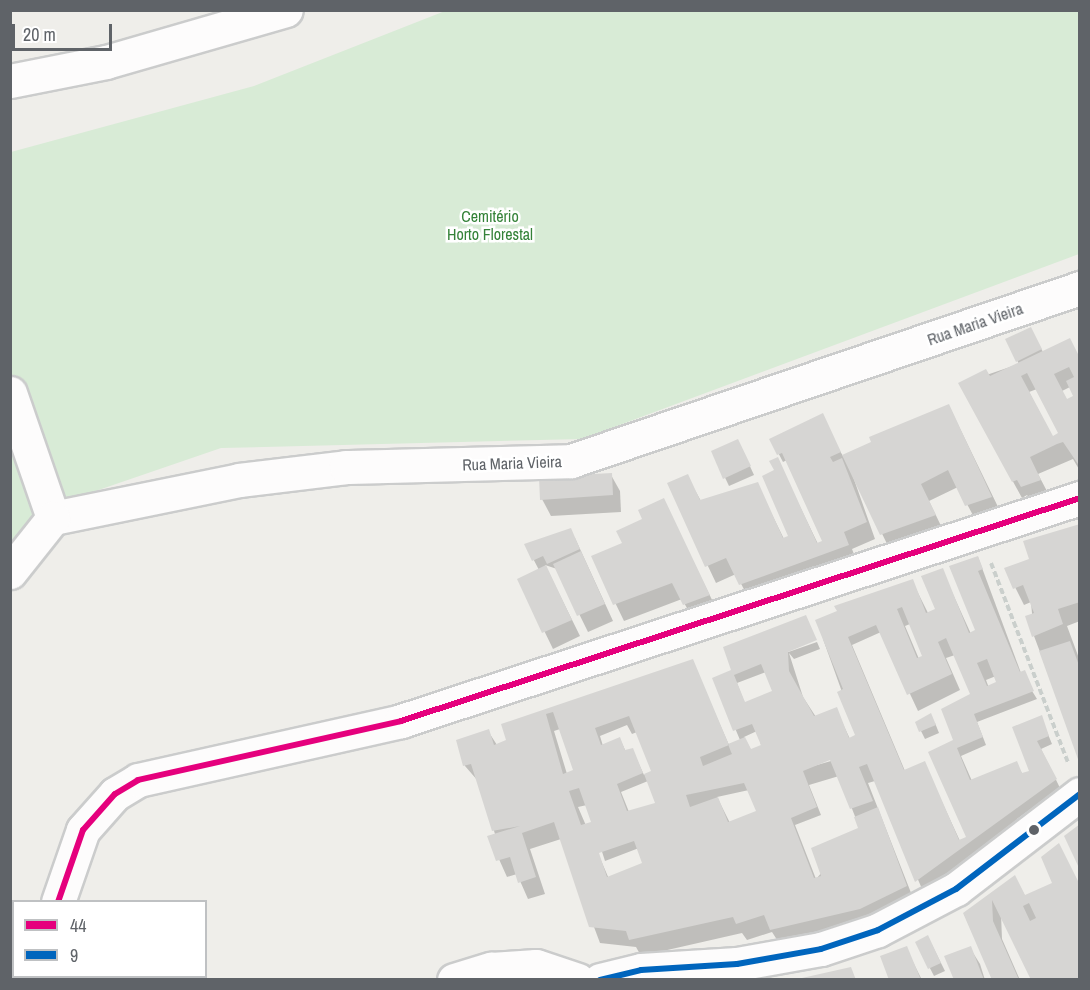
<!DOCTYPE html>
<meta charset="utf-8">
<style>
body{margin:0}
#map{position:relative;width:1090px;height:990px;overflow:hidden;background:#efeeea;font-family:"Archivo Narrow",sans-serif}
div>[style]{position:absolute}
.green>*{inset:0;background:#d8ebd6}
.shadow>*{inset:0;background:#0003}
.building>*{inset:0;background:#d6d5d3}
.path>*{height:4px;margin-top:-2px;transform-origin:0;background:repeating-linear-gradient(90deg,#cacfcc 0 6px,transparent 0 9px)}
.roads{filter:drop-shadow(2px 0 #cbcccc) drop-shadow(-2px 0 #cbcccc) drop-shadow(0 2px #cbcccc) drop-shadow(0 -2px #cbcccc)}
.minor>*{height:33px;margin:-16.5px;padding:0 16.5px;transform-origin:16.5px;border-radius:16.5px;background:#fdfcfc}
.bus-1>*{height:6px;margin:-3px;padding:0 3px;transform-origin:3px;border-radius:3px;background:#e5007d}
.bus-2>*{height:6px;margin:-3px;padding:0 3px;transform-origin:3px;border-radius:3px;background:#0065bd}
.dots>*{width:16px;height:16px;translate:-50% -50%;box-sizing:border-box;border:3px solid #fff;border-radius:50%}
span{translate:-50% -50%;white-space:nowrap;text-align:center;line-height:1.15;-webkit-text-stroke:5px #fff;paint-order:stroke}
.park-label{font-size:16px;color:#348238}
.street-label{font-size:16px;color:#5f6368}
.frame{position:absolute;inset:0;border:12px solid #5f6368;pointer-events:none}
.legend{position:absolute;left:12px;top:900px;width:195px;height:78px;box-sizing:border-box;background:#fff;border:2px solid #bfc1c3;margin:0;padding:8px 10px;list-style:none;font-size:18px;color:#5f6368}
.legend li{display:flex;align-items:center;gap:12px;height:30px}
.legend b{width:30px;border:2px solid #bfc1c3}
.scale{position:absolute;left:12px;top:24px;width:100px;height:27px;box-sizing:border-box;border:3px solid #5f6368;border-top:0;padding-left:8px;font-size:18px;line-height:21px;white-space:nowrap;color:#5f6368;-webkit-text-stroke:4px #fff;paint-order:stroke}
</style>
<div id="map">
<div class="green">
<div style="clip-path:polygon(445px 11px,1079px 11px,1079px 254px,582px 439px,221px 448px,46px 508px,11px 542px,11px 152px,254px 86px)"></div>
</div>
<div class="shadow">
<div style="clip-path:polygon(evenodd,1035px 337px,1043px 352px,1080px 358px,1080px 471px,1073px 459px,1038px 474px,1050px 497px,1032px 503px,1027px 495px,1022px 498px,960px 384px,1019px 364px,1007px 340px,1035px 337px,1070px 387px,1075px 396px,1067px 400px,1062px 391px,1070px 387px,1035px 337px,1037px 389px,1060px 434px,1053px 438px,1029px 392px,1037px 389px)"></div>
<div style="clip-path:polygon(949px 406px,1001px 513px,976px 521px,958px 487px,929px 501px,944px 532px,890px 550px,850px 468px,875px 539px,852px 549px,857px 562px,750px 601px,736px 574px,716px 583px,669px 484px,687px 476px,701px 501px,757px 484px,784px 539px,790px 536px,777px 459px,818px 544px,824px 542px,787px 460px,783px 462px,771px 439px,834px 441px,843px 456px)"></div>
<div style="clip-path:polygon(742px 449px,754px 475px,729px 486px,713px 452px)"></div>
<div style="clip-path:polygon(611px 475px,620px 491px,621px 512px,551px 516px,542px 499px)"></div>
<div style="clip-path:polygon(663px 500px,718px 612px,694px 621px,682px 599px,624px 621px,593px 557px,624px 544px)"></div>
<div style="clip-path:polygon(1080px 527px,1080px 621px,1067px 626px,1080px 661px,1080px 759px,1034px 636px,1031px 602px,1024px 605px,1006px 569px,1030px 560px)"></div>
<div style="clip-path:polygon(575px 538px,613px 621px,588px 632px,557px 569px,545px 565px,580px 636px,553px 649px,519px 579px,539px 570px,526px 545px)"></div>
<div style="clip-path:polygon(evenodd,978px 557px,1021px 673px,1037px 699px,977px 722px,986px 745px,961px 756px,972px 781px,1016px 763px,1023px 775px,1031px 772px,1041px 717px,1052px 744px,1041px 749px,1060px 788px,1017px 819px,1021px 829px,926px 898px,875px 781px,868px 783px,915px 903px,781px 946px,772px 932px,747px 940px,742px 933px,641px 956px,636px 947px,600px 943px,561px 839px,530px 849px,545px 894px,528px 899px,517px 874px,507px 877px,489px 837px,495px 834px,478px 781px,465px 766px,458px 741px,488px 731px,497px 745px,508px 741px,503px 725px,692px 661px,729px 745px,740px 740px,714px 678px,817px 642px,820px 649px,794px 659px,789px 653px,803px 697px,816px 717px,836px 709px,850px 739px,861px 745px,823px 639px,912px 581px,928px 613px,937px 610px,942px 570px,971px 634px,977px 631px,978px 557px,910px 624px,924px 657px,919px 659px,905px 626px,910px 624px,978px 557px,881px 632px,918px 711px,960px 690px,946px 658px,955px 655px,972px 696px,953px 742px,968px 838px,960px 841px,924px 763px,905px 771px,852px 645px,881px 632px,978px 557px,766px 672px,774px 692px,745px 704px,737px 683px,766px 672px,978px 557px,996px 676px,999px 683px,989px 688px,986px 680px,996px 676px,978px 557px,627px 725px,632px 734px,637px 732px,653px 772px,644px 775px,632px 749px,626px 752px,620px 739px,603px 746px,600px 736px,627px 725px,978px 557px,560px 729px,575px 771px,567px 774px,554px 731px,560px 729px,978px 557px,757px 731px,763px 752px,751px 750px,744px 737px,757px 731px,978px 557px,837px 756px,838px 759px,775px 777px,837px 756px,978px 557px,839px 776px,860px 829px,816px 879px,795px 825px,821px 815px,809px 785px,839px 776px,978px 557px,648px 781px,657px 804px,629px 812px,621px 792px,648px 781px,978px 557px,749px 790px,758px 812px,730px 823px,717px 797px,749px 790px,978px 557px,587px 805px,605px 861px,639px 848px,644px 864px,609px 879px,578px 807px,587px 805px)"></div>
<div style="clip-path:polygon(935px 723px,939px 733px,925px 739px,921px 731px)"></div>
<div style="clip-path:polygon(1015px 877px,1025px 896px,1080px 980px,1001px 914px,1002px 939px,1020px 980px,994px 980px,964px 914px)"></div>
<div style="clip-path:polygon(917px 943px,932px 945px,945px 971px,934px 976px)"></div>
<div style="clip-path:polygon(906px 948px,922px 980px,891px 980px)"></div>
<div style="clip-path:polygon(970px 948px,980px 964px,985px 980px,955px 980px)"></div>
</div>
<div class="building">
<div style="clip-path:polygon(1031px 327px,1042px 349px,1016px 362px,1005px 339px)"></div>
<div style="clip-path:polygon(evenodd,1070px 338px,1080px 358px,1080px 467px,1063px 442px,1057px 444px,1030px 457px,1041px 480px,1021px 487px,1017px 480px,1012px 482px,958px 383px,986px 369px,990px 376px,1070px 338px,1069px 367px,1074px 377px,1066px 381px,1073px 396px,1067px 399px,1054px 374px,1069px 367px,1070px 338px,1027px 373px,1058px 433px,1053px 436px,1021px 376px,1027px 373px)"></div>
<div style="clip-path:polygon(949px 404px,992px 497px,965px 506px,948px 470px,921px 484px,936px 515px,880px 535px,842px 455px,871px 442px,869px 437px)"></div>
<div style="clip-path:polygon(823px 413px,841px 452px,830px 457px,833px 462px,842px 458px,867px 522px,844px 532px,849px 545px,739px 585px,726px 558px,705px 567px,667px 483px,688px 474px,700px 500px,758px 482px,783px 538px,788px 536px,762px 476px,774px 470px,769px 461px,778px 457px,817px 543px,822px 541px,782px 453px,777px 455px,769px 439px)"></div>
<div style="clip-path:polygon(738px 439px,751px 466px,723px 479px,711px 451px)"></div>
<div style="clip-path:polygon(612px 473px,613px 495px,540px 500px,539px 477px)"></div>
<div style="clip-path:polygon(664px 498px,710px 595px,683px 605px,672px 583px,613px 605px,591px 556px,622px 543px,616px 531px,642px 519px,638px 510px)"></div>
<div style="clip-path:polygon(1080px 524px,1080px 602px,1058px 609px,1063px 624px,1032px 637px,1025px 616px,1034px 613px,1023px 585px,1013px 589px,1004px 568px,1029px 559px,1023px 541px)"></div>
<div style="clip-path:polygon(571px 528px,580px 549px,547px 564px,543px 556px,532px 561px,524px 544px)"></div>
<div style="clip-path:polygon(581px 551px,605px 604px,577px 616px,553px 564px)"></div>
<div style="clip-path:polygon(evenodd,978px 556px,983px 569px,978px 571px,1020px 672px,1025px 670px,1034px 691px,974px 714px,983px 737px,957px 748px,970px 780px,1017px 761px,1022px 773px,1029px 771px,1012px 727px,1042px 715px,1049px 736px,1037px 741px,1057px 779px,915px 882px,867px 764px,859px 767px,873px 801px,850px 809px,830px 760px,803px 771px,817px 807px,791px 818px,814px 878px,821px 876px,811px 848px,858px 828px,854px 817px,878px 807px,907px 886px,860px 909px,770px 930px,764px 915px,736px 924px,733px 917px,629px 940px,626px 931px,589px 927px,554px 822px,522px 833px,536px 877px,518px 883px,510px 857px,496px 861px,487px 836px,520px 826px,492px 831px,471px 764px,463px 766px,456px 740px,489px 729px,494px 745px,506px 740px,501px 724px,693px 659px,729px 745px,700px 757px,703px 766px,732px 754px,731px 752px,728px 744px,745px 737px,751px 749px,761px 745px,752px 724px,733px 731px,712px 678px,731px 670px,723px 647px,806px 615px,817px 640px,788px 652px,789px 671px,814px 716px,837px 707px,849px 738px,855px 735px,837px 692px,843px 689px,815px 620px,837px 611px,834px 606px,913px 579px,926px 613px,935px 609px,921px 576px,943px 568px,969px 633px,975px 630px,949px 566px,978px 556px,902px 607px,922px 656px,917px 658px,897px 609px,902px 607px,978px 556px,876px 625px,907px 695px,952px 674px,938px 642px,946px 638px,970px 694px,941px 709px,953px 740px,928px 752px,966px 837px,959px 840px,925px 761px,904px 770px,848px 637px,876px 625px,978px 556px,987px 659px,996px 682px,987px 686px,977px 663px,987px 659px,978px 556px,761px 664px,772px 691px,745px 702px,734px 675px,761px 664px,978px 556px,553px 712px,573px 770px,563px 774px,546px 714px,553px 712px,978px 556px,629px 716px,651px 771px,644px 774px,655px 803px,627px 811px,617px 784px,643px 773px,633px 748px,625px 750px,620px 737px,601px 745px,595px 728px,629px 716px,978px 556px,744px 783px,756px 811px,728px 822px,718px 797px,690px 807px,686px 795px,744px 783px,978px 556px,579px 788px,591px 822px,581px 825px,569px 791px,579px 788px,978px 556px,634px 841px,642px 863px,607px 877px,599px 853px,634px 841px)"></div>
<div style="clip-path:polygon(546px 565px,572px 620px,542px 633px,517px 579px)"></div>
<div style="clip-path:polygon(1070px 641px,1080px 668px,1079px 762px,1039px 651px)"></div>
<div style="clip-path:polygon(931px 713px,936px 725px,919px 732px,915px 722px)"></div>
<div style="clip-path:polygon(1080px 824px,1080px 870px,1064px 836px)"></div>
<div style="clip-path:polygon(evenodd,1059px 843px,1080px 885px,1080px 980px,1031px 980px,992px 900px,993px 921px,1019px 980px,992px 980px,963px 913px,1015px 875px,1025px 895px,1052px 883px,1041px 857px,1059px 843px,1029px 903px,1036px 918px,1030px 921px,1023px 906px,1029px 903px)"></div>
<div style="clip-path:polygon(928px 935px,941px 963px,928px 969px,915px 942px)"></div>
<div style="clip-path:polygon(907px 946px,921px 980px,889px 980px,880px 956px)"></div>
<div style="clip-path:polygon(971px 946px,984px 980px,954px 980px,944px 956px)"></div>
<div style="clip-path:polygon(851px 967px,856px 980px,802px 980px,802px 978px)"></div>
</div>
<div class="path">
<div style="left:991px;top:563px;width:214px;rotate:68.9deg"></div>
</div>
<div class="roads">
<div class="minor">
<div style="left:10px;top:81px;width:98px;rotate:-11.2deg"></div>
<div style="left:106px;top:62px;width:187px;rotate:-16.1deg"></div>
<div style="left:10px;top:393px;width:132px;rotate:71deg"></div>
<div style="left:53px;top:518px;width:190px;rotate:-11.5deg"></div>
<div style="left:239px;top:480px;width:108px;rotate:-6.9deg"></div>
<div style="left:346px;top:467px;width:225px;rotate:-1.5deg"></div>
<div style="left:571px;top:461px;width:538px;rotate:-18.77deg"></div>
<div style="left:10px;top:572px;width:69px;rotate:-51.5deg"></div>
<div style="left:58px;top:902px;width:76px;rotate:-70.9deg"></div>
<div style="left:83px;top:830px;width:48px;rotate:-48.4deg"></div>
<div style="left:115px;top:794px;width:27px;rotate:-31deg"></div>
<div style="left:138px;top:780px;width:270px;rotate:-12.6deg"></div>
<div style="left:401px;top:721px;width:715px;rotate:-18.18deg"></div>
<div style="left:44px;top:980px;width:4px;rotate:-90deg"></div>
<div style="left:454px;top:980px;width:39px;rotate:-17deg"></div>
<div style="left:491px;top:969px;width:45px;rotate:-3.8deg"></div>
<div style="left:536px;top:966px;width:44px;rotate:18.4deg"></div>
<div style="left:600px;top:980px;width:42px;rotate:-13.7deg"></div>
<div style="left:641px;top:970px;width:96px;rotate:-3.6deg"></div>
<div style="left:737px;top:964px;width:85px;rotate:-10.1deg"></div>
<div style="left:821px;top:949px;width:60px;rotate:-18.4deg"></div>
<div style="left:878px;top:930px;width:88px;rotate:-27.7deg"></div>
<div style="left:956px;top:889px;width:156px;rotate:-37.5deg"></div>
</div>
</div>
<div class="bus-1">
<div style="left:58px;top:902px;width:76px;rotate:-70.9deg"></div>
<div style="left:83px;top:830px;width:48px;rotate:-48.4deg"></div>
<div style="left:115px;top:794px;width:27px;rotate:-31deg"></div>
<div style="left:138px;top:780px;width:270px;rotate:-12.6deg"></div>
<div style="left:401px;top:721px;width:715px;rotate:-18.18deg"></div>
</div>
<div class="bus-2">
<div style="left:600px;top:980px;width:42px;rotate:-13.7deg"></div>
<div style="left:641px;top:970px;width:96px;rotate:-3.6deg"></div>
<div style="left:737px;top:964px;width:85px;rotate:-10.1deg"></div>
<div style="left:821px;top:949px;width:60px;rotate:-18.4deg"></div>
<div style="left:878px;top:930px;width:88px;rotate:-27.7deg"></div>
<div style="left:956px;top:889px;width:156px;rotate:-37.5deg"></div>
</div>
<div class="dots">
<div style="left:1034px;top:830px;background:#5f6368"></div>
</div>
<div class="park-label">
<span style="left:490px;top:225px">Cemitério<br>Horto Florestal</span>
</div>
<div class="street-label">
<span style="left:975px;top:324px;rotate:-19deg">Rua Maria Vieira</span>
<span style="left:512px;top:463px;rotate:-2deg">Rua Maria Vieira</span>
</div>
<div class="frame"></div>
<ul class="legend">
<li><b style="height:8px;background:#e5007d"></b>44</li>
<li><b style="height:8px;background:#0065bd"></b>9</li>
</ul>
<div class="scale">20 m</div>
</div>
